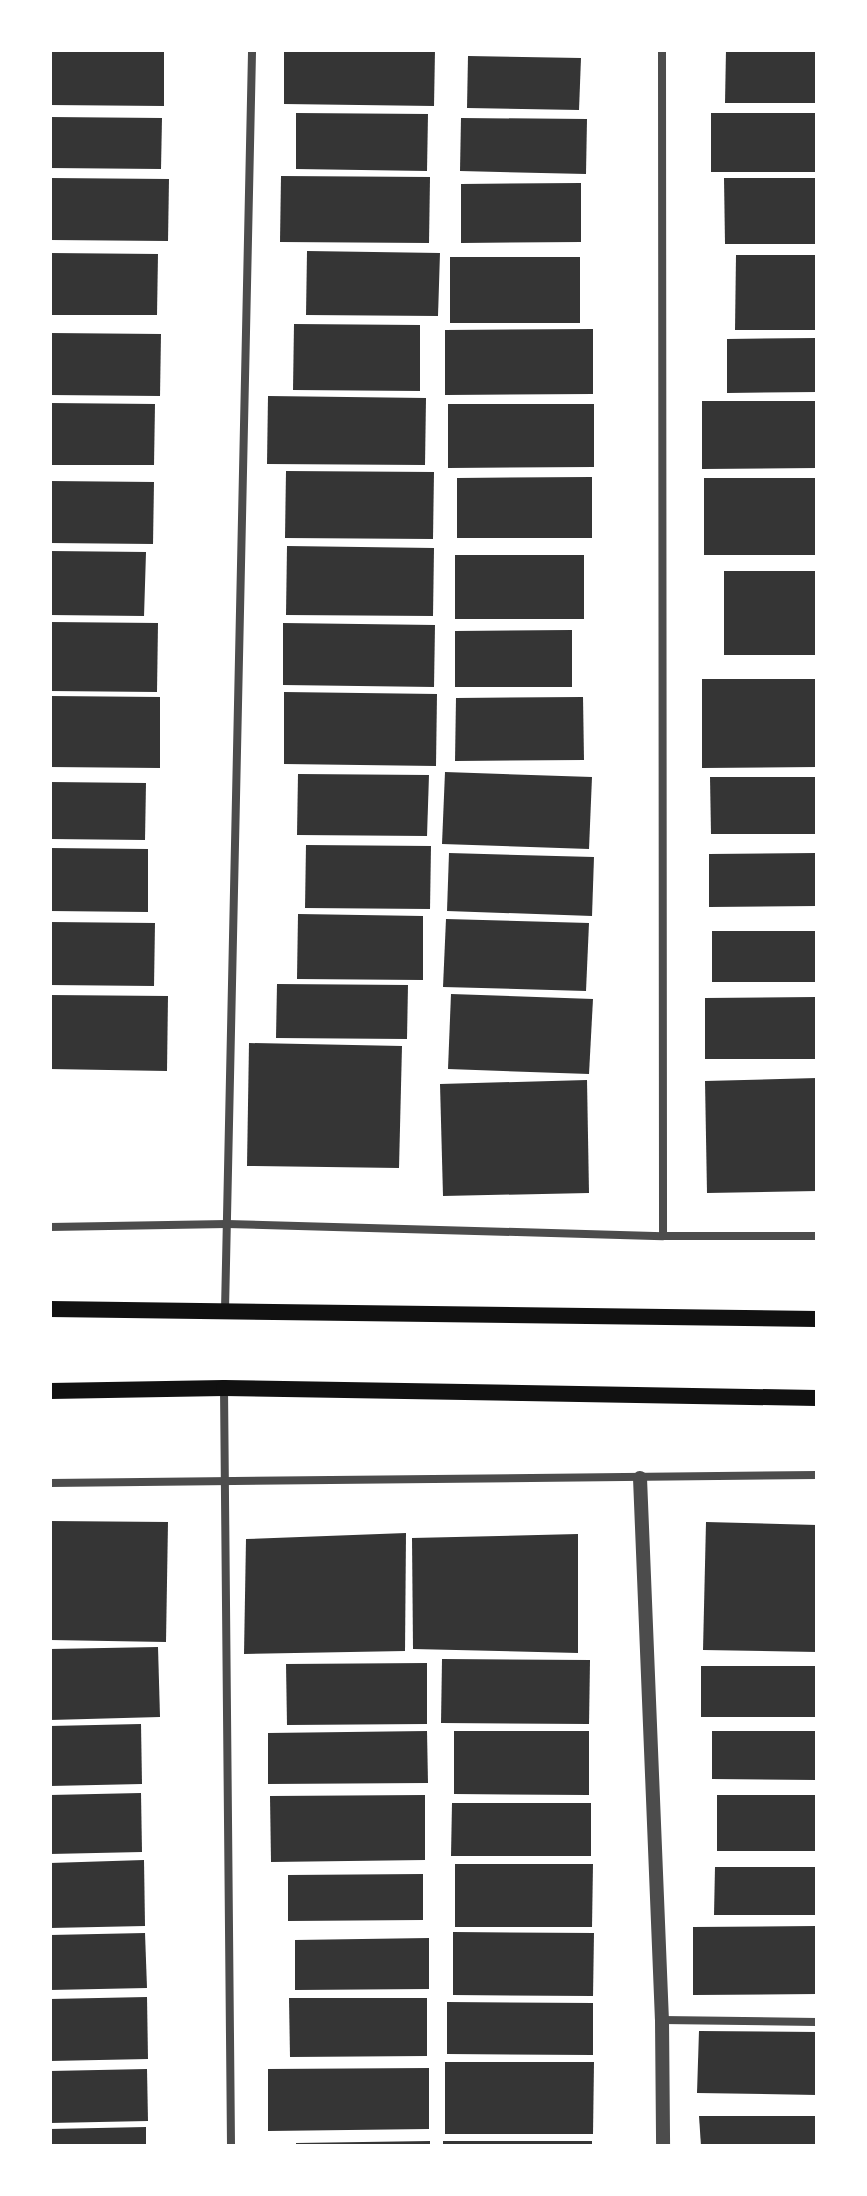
<!DOCTYPE html>
<style>
body{margin:0}
#map{position:relative;width:867px;height:2196px;overflow:hidden;background:#fff;font-family:"Titillium Web",sans-serif}
div>[style]{position:absolute}
.building>*{inset:0;background:#353535}
.minor>*{height:8px;margin:-4px;padding:0 4px;transform-origin:4px;border-radius:4px;background:#4c4c4c}
.tertiary>*{height:14px;margin:-7px;padding:0 7px;transform-origin:7px;border-radius:7px;background:#4c4c4c}
.secondary>*{height:16px;margin:-8px;padding:0 8px;transform-origin:8px;border-radius:8px;background:#111}
span{translate:-50% -50%;white-space:nowrap;text-align:center;line-height:1.15;-webkit-text-stroke:6px #fff;paint-order:stroke}
.frame{position:absolute;inset:0;border:52px solid #fff;pointer-events:none}
</style>
<div id="map">
<div class="building">
<div style="clip-path:polygon(50px 50px,164px 50px,164px 106px,50px 105px)"></div>
<div style="clip-path:polygon(284px 50px,435px 50px,434px 106px,284px 104px)"></div>
<div style="clip-path:polygon(726px 50px,817px 50px,817px 103px,725px 103px)"></div>
<div style="clip-path:polygon(468px 56px,581px 58px,579px 110px,467px 108px)"></div>
<div style="clip-path:polygon(296px 113px,428px 114px,427px 171px,296px 169px)"></div>
<div style="clip-path:polygon(711px 113px,817px 113px,817px 172px,711px 172px)"></div>
<div style="clip-path:polygon(50px 117px,162px 118px,161px 169px,50px 168px)"></div>
<div style="clip-path:polygon(461px 118px,587px 119px,586px 174px,460px 171px)"></div>
<div style="clip-path:polygon(281px 176px,430px 177px,429px 243px,280px 242px)"></div>
<div style="clip-path:polygon(50px 178px,169px 179px,168px 241px,50px 240px)"></div>
<div style="clip-path:polygon(724px 178px,817px 178px,817px 244px,725px 244px)"></div>
<div style="clip-path:polygon(581px 183px,581px 242px,461px 243px,461px 184px)"></div>
<div style="clip-path:polygon(307px 251px,440px 253px,438px 316px,306px 315px)"></div>
<div style="clip-path:polygon(50px 253px,158px 254px,157px 315px,50px 315px)"></div>
<div style="clip-path:polygon(736px 255px,817px 255px,817px 330px,735px 330px)"></div>
<div style="clip-path:polygon(450px 257px,580px 257px,580px 323px,450px 323px)"></div>
<div style="clip-path:polygon(294px 324px,420px 325px,420px 391px,293px 390px)"></div>
<div style="clip-path:polygon(593px 329px,593px 394px,445px 395px,445px 330px)"></div>
<div style="clip-path:polygon(50px 333px,161px 334px,160px 396px,50px 395px)"></div>
<div style="clip-path:polygon(817px 338px,817px 392px,727px 393px,727px 339px)"></div>
<div style="clip-path:polygon(268px 396px,426px 398px,425px 465px,267px 464px)"></div>
<div style="clip-path:polygon(702px 401px,817px 401px,817px 468px,702px 469px)"></div>
<div style="clip-path:polygon(50px 403px,155px 404px,154px 465px,50px 465px)"></div>
<div style="clip-path:polygon(448px 404px,594px 404px,594px 467px,448px 468px)"></div>
<div style="clip-path:polygon(286px 471px,434px 472px,433px 539px,285px 538px)"></div>
<div style="clip-path:polygon(592px 477px,592px 538px,457px 538px,457px 478px)"></div>
<div style="clip-path:polygon(704px 478px,817px 478px,817px 555px,704px 555px)"></div>
<div style="clip-path:polygon(50px 481px,154px 482px,153px 544px,50px 543px)"></div>
<div style="clip-path:polygon(287px 546px,434px 548px,433px 616px,286px 615px)"></div>
<div style="clip-path:polygon(50px 551px,146px 552px,144px 616px,50px 615px)"></div>
<div style="clip-path:polygon(455px 555px,584px 555px,584px 619px,455px 619px)"></div>
<div style="clip-path:polygon(724px 571px,817px 571px,817px 655px,724px 655px)"></div>
<div style="clip-path:polygon(50px 622px,158px 623px,157px 692px,50px 691px)"></div>
<div style="clip-path:polygon(283px 623px,435px 625px,434px 687px,283px 685px)"></div>
<div style="clip-path:polygon(572px 630px,572px 687px,455px 687px,455px 631px)"></div>
<div style="clip-path:polygon(702px 679px,817px 679px,817px 767px,702px 768px)"></div>
<div style="clip-path:polygon(284px 692px,437px 694px,436px 766px,284px 764px)"></div>
<div style="clip-path:polygon(50px 696px,160px 697px,160px 768px,50px 767px)"></div>
<div style="clip-path:polygon(583px 697px,584px 760px,455px 761px,456px 698px)"></div>
<div style="clip-path:polygon(445px 772px,592px 777px,589px 849px,442px 844px)"></div>
<div style="clip-path:polygon(298px 774px,429px 775px,427px 836px,297px 835px)"></div>
<div style="clip-path:polygon(710px 777px,817px 777px,817px 834px,711px 834px)"></div>
<div style="clip-path:polygon(50px 782px,146px 783px,145px 840px,50px 839px)"></div>
<div style="clip-path:polygon(306px 845px,431px 846px,430px 909px,305px 908px)"></div>
<div style="clip-path:polygon(50px 848px,148px 849px,148px 912px,50px 911px)"></div>
<div style="clip-path:polygon(449px 853px,594px 857px,592px 916px,447px 911px)"></div>
<div style="clip-path:polygon(817px 853px,817px 906px,709px 907px,709px 854px)"></div>
<div style="clip-path:polygon(298px 914px,423px 916px,423px 980px,297px 979px)"></div>
<div style="clip-path:polygon(446px 919px,589px 923px,586px 991px,443px 987px)"></div>
<div style="clip-path:polygon(50px 922px,155px 923px,154px 986px,50px 985px)"></div>
<div style="clip-path:polygon(712px 931px,817px 931px,817px 982px,712px 982px)"></div>
<div style="clip-path:polygon(277px 984px,408px 985px,407px 1039px,276px 1038px)"></div>
<div style="clip-path:polygon(451px 994px,593px 999px,589px 1074px,448px 1069px)"></div>
<div style="clip-path:polygon(50px 995px,168px 996px,167px 1071px,50px 1069px)"></div>
<div style="clip-path:polygon(817px 997px,817px 1059px,705px 1059px,705px 998px)"></div>
<div style="clip-path:polygon(249px 1043px,402px 1046px,399px 1168px,247px 1166px)"></div>
<div style="clip-path:polygon(817px 1078px,817px 1191px,707px 1193px,705px 1081px)"></div>
<div style="clip-path:polygon(587px 1080px,589px 1193px,443px 1196px,440px 1084px)"></div>
<div style="clip-path:polygon(50px 1521px,168px 1522px,166px 1642px,50px 1640px)"></div>
<div style="clip-path:polygon(706px 1522px,817px 1525px,817px 1652px,703px 1650px)"></div>
<div style="clip-path:polygon(406px 1533px,405px 1651px,244px 1654px,246px 1539px)"></div>
<div style="clip-path:polygon(578px 1534px,578px 1653px,413px 1649px,412px 1538px)"></div>
<div style="clip-path:polygon(158px 1647px,160px 1717px,50px 1720px,50px 1649px)"></div>
<div style="clip-path:polygon(442px 1659px,590px 1660px,589px 1724px,441px 1723px)"></div>
<div style="clip-path:polygon(427px 1663px,427px 1724px,287px 1725px,286px 1664px)"></div>
<div style="clip-path:polygon(701px 1666px,817px 1666px,817px 1717px,701px 1717px)"></div>
<div style="clip-path:polygon(141px 1724px,142px 1784px,50px 1786px,50px 1726px)"></div>
<div style="clip-path:polygon(427px 1731px,428px 1783px,268px 1784px,268px 1733px)"></div>
<div style="clip-path:polygon(454px 1731px,589px 1731px,589px 1795px,454px 1794px)"></div>
<div style="clip-path:polygon(712px 1731px,817px 1731px,817px 1780px,712px 1779px)"></div>
<div style="clip-path:polygon(141px 1793px,142px 1852px,50px 1854px,50px 1795px)"></div>
<div style="clip-path:polygon(425px 1795px,425px 1860px,271px 1862px,270px 1796px)"></div>
<div style="clip-path:polygon(717px 1795px,817px 1795px,817px 1851px,717px 1851px)"></div>
<div style="clip-path:polygon(452px 1803px,591px 1803px,591px 1856px,451px 1856px)"></div>
<div style="clip-path:polygon(144px 1860px,145px 1926px,50px 1928px,50px 1863px)"></div>
<div style="clip-path:polygon(455px 1864px,593px 1864px,592px 1927px,455px 1927px)"></div>
<div style="clip-path:polygon(715px 1867px,817px 1867px,817px 1915px,714px 1915px)"></div>
<div style="clip-path:polygon(423px 1874px,423px 1920px,288px 1921px,288px 1875px)"></div>
<div style="clip-path:polygon(817px 1926px,817px 1994px,693px 1995px,693px 1927px)"></div>
<div style="clip-path:polygon(453px 1932px,594px 1933px,593px 1996px,453px 1995px)"></div>
<div style="clip-path:polygon(145px 1933px,147px 1988px,50px 1990px,50px 1935px)"></div>
<div style="clip-path:polygon(429px 1938px,429px 1989px,295px 1990px,295px 1940px)"></div>
<div style="clip-path:polygon(147px 1997px,148px 2059px,50px 2061px,50px 1999px)"></div>
<div style="clip-path:polygon(289px 1998px,427px 1998px,427px 2056px,290px 2057px)"></div>
<div style="clip-path:polygon(447px 2002px,593px 2003px,593px 2055px,447px 2054px)"></div>
<div style="clip-path:polygon(699px 2031px,817px 2032px,817px 2095px,697px 2093px)"></div>
<div style="clip-path:polygon(445px 2062px,594px 2062px,593px 2134px,445px 2134px)"></div>
<div style="clip-path:polygon(429px 2068px,429px 2129px,268px 2131px,268px 2069px)"></div>
<div style="clip-path:polygon(147px 2069px,148px 2121px,50px 2123px,50px 2071px)"></div>
<div style="clip-path:polygon(699px 2116px,817px 2116px,817px 2146px,701px 2146px)"></div>
<div style="clip-path:polygon(146px 2127px,146px 2146px,50px 2146px,50px 2129px)"></div>
<div style="clip-path:polygon(430px 2141px,430px 2146px,296px 2146px,296px 2143px)"></div>
<div style="clip-path:polygon(443px 2141px,592px 2141px,592px 2146px,443px 2146px)"></div>
</div>
<div class="minor">
<div style="left:662px;top:50px;width:1186px;rotate:89.95deg"></div>
<div style="left:50px;top:1227px;width:177px;rotate:-1deg"></div>
<div style="left:227px;top:1224px;width:436px;rotate:1.6deg"></div>
<div style="left:663px;top:1236px;width:154px"></div>
<div style="left:225px;top:1310px;width:1260px;rotate:-88.77deg"></div>
<div style="left:224px;top:1388px;width:758px;rotate:89.47deg"></div>
<div style="left:50px;top:1483px;width:767px;rotate:-0.6deg"></div>
<div style="left:662px;top:2020px;width:155px;rotate:0.7deg"></div>
</div>
<div class="tertiary">
<div style="left:640px;top:1478px;width:542px;rotate:87.68deg"></div>
<div style="left:662px;top:2020px;width:126px;rotate:89.5deg"></div>
</div>
<div class="secondary">
<div style="left:50px;top:1309px;width:767px;rotate:0.75deg"></div>
<div style="left:50px;top:1391px;width:174px;rotate:-1deg"></div>
<div style="left:224px;top:1388px;width:593px;rotate:0.97deg"></div>
</div>
<div class="frame"></div>
</div>
